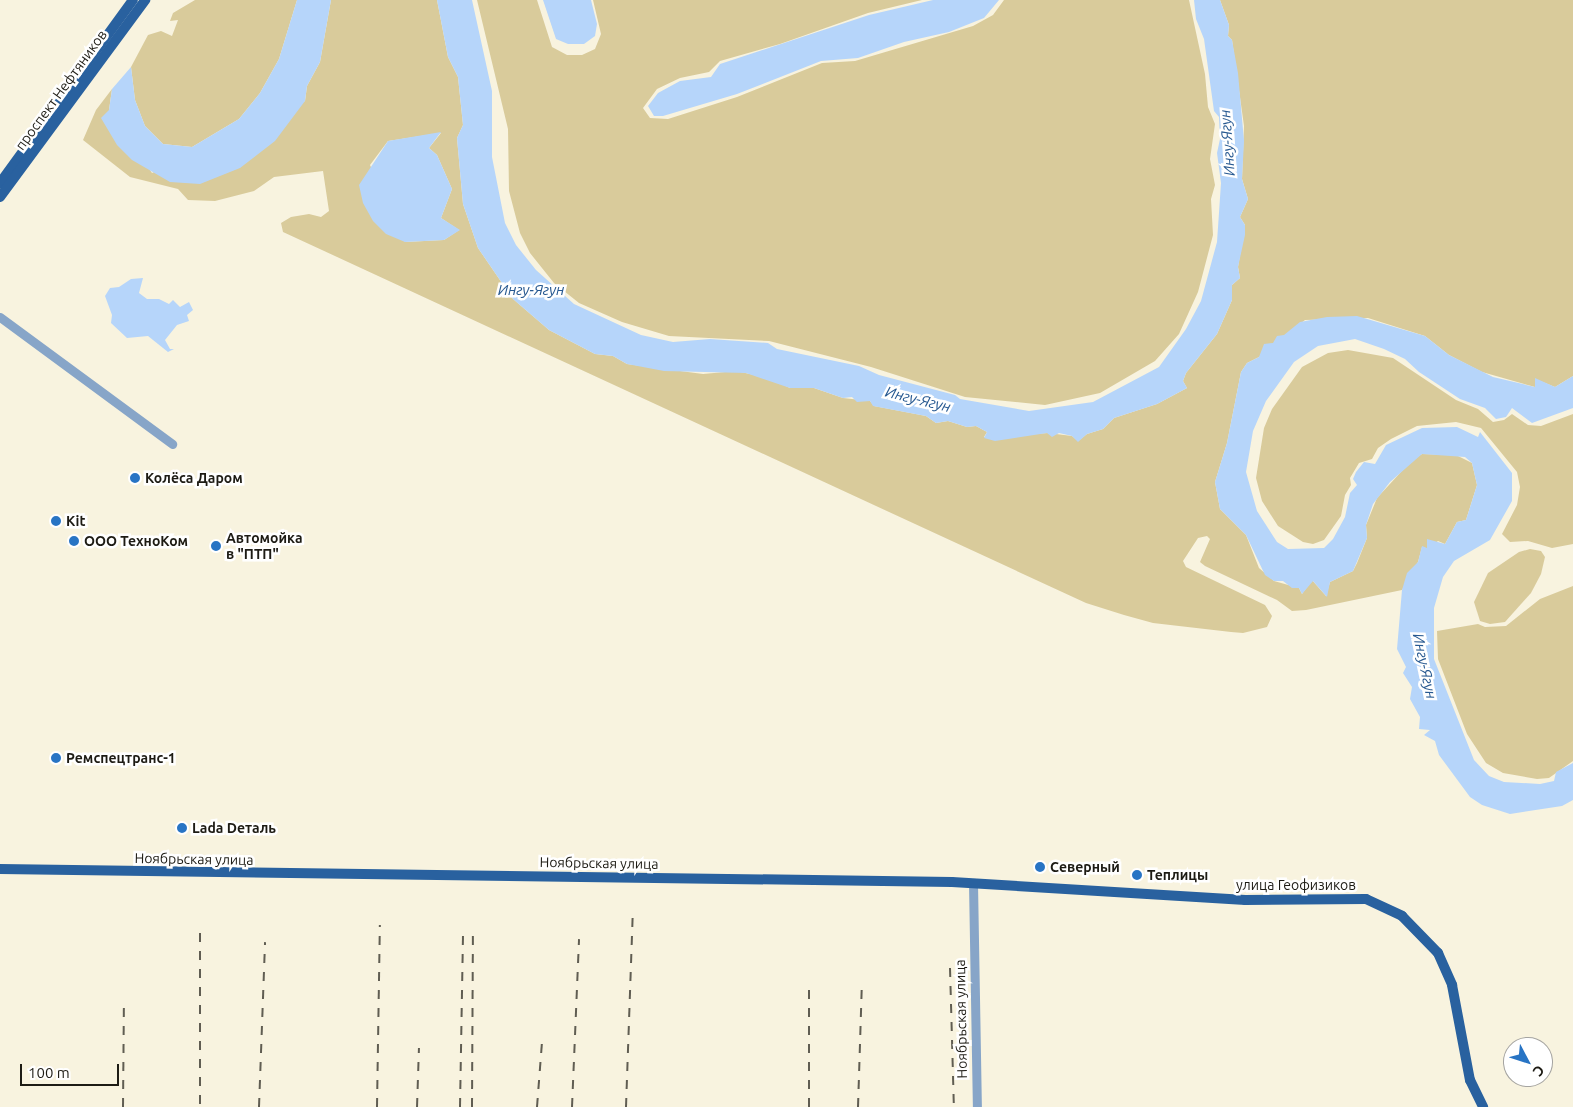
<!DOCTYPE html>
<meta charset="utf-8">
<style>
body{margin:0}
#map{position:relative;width:1573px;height:1107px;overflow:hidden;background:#f8f3df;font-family:Ubuntu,sans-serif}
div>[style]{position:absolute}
.green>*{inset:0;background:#d9cb9b}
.water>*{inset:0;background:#b6d5fa}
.minor>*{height:9px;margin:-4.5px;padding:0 4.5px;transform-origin:4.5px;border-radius:4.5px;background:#87a5c8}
.major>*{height:10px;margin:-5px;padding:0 5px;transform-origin:5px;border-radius:5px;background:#29619f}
.rail>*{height:2px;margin-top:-1px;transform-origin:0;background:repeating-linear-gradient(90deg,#605d52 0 9px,transparent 0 18px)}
.dots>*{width:14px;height:14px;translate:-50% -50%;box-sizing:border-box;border:2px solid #fff;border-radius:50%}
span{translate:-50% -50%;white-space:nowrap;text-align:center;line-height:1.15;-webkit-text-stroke:5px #fff;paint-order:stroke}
.street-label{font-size:14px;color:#1d1b14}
.poi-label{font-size:14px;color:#1d1b14;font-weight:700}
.left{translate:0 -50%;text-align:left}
.water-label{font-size:15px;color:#265890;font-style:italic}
.north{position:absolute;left:1503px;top:1037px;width:50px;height:50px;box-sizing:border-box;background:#fff;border:1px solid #a5a4a1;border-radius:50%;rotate:130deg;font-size:14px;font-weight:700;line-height:20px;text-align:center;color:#1d1b14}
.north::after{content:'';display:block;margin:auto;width:18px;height:22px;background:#2874c4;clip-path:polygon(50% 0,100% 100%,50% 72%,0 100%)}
.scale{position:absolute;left:20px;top:1064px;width:99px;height:22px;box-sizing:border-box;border:2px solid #1d1b14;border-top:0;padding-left:6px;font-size:15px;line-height:18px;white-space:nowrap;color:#1d1b14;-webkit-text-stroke:4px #fff;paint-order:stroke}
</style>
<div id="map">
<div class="green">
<div style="clip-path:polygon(195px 0,297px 0,279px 59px,260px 93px,239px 119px,192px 147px,163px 144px,145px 126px,135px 100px,131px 67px,148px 35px,161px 31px,172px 36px,178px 20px,170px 21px,173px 13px)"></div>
<div style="clip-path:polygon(evenodd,331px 0,437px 0,448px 57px,458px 77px,463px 125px,457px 138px,463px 204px,478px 248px,513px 299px,549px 330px,595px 354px,613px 356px,627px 364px,703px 374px,736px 371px,769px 378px,790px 388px,814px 388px,843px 398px,870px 401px,874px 406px,926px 416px,936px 423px,948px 421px,967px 427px,976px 426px,987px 432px,984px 437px,1048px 433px,1072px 436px,1078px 441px,1087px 434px,1103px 429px,1114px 418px,1157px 404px,1187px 388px,1183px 381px,1186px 373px,1217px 334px,1232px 300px,1232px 285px,1240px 278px,1238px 267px,1245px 225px,1240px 217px,1248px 199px,1242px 179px,1244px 126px,1232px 40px,1228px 36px,1229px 25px,1220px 0,1573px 0,1573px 376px,1555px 387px,1535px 379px,1535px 387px,1482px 372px,1449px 355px,1425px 336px,1368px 318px,1305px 320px,1259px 357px,1247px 363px,1241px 372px,1227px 443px,1215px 482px,1220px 509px,1246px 535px,1259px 568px,1274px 581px,1299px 588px,1302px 594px,1312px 580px,1326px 596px,1330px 582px,1353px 571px,1357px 563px,1367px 538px,1366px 525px,1377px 498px,1412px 460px,1422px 454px,1456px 455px,1472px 463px,1477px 485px,1466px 520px,1457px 522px,1445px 544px,1438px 541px,1427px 549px,1422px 547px,1418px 562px,1402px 590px,1306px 610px,1292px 611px,1277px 600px,1205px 566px,1200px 562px,1210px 539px,1207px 536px,1198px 538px,1183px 561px,1186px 567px,1265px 605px,1272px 616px,1267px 627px,1243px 633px,1231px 632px,1153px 623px,1124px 615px,1086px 603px,283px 232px,281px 223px,291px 217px,309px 214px,321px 217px,329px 211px,323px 171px,274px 177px,254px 191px,215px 201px,188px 200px,178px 189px,130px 177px,83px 140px,96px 110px,112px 89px,109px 110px,152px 173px,305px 101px,307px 86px,320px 62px,331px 0,441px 133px,429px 148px,437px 155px,452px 189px,441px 218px,459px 230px,444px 240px,405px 242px,370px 165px,388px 141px,441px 133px)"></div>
<div style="clip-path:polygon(477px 0,537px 0,552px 47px,567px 55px,582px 55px,595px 49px,601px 34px,593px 0,922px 0,868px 13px,780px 44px,720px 61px,709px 72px,680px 78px,657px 89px,643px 108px,650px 118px,668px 119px,737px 97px,822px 63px,855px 61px,973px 26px,993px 15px,1004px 0,1189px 0,1205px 74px,1208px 107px,1215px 124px,1210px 159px,1215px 185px,1211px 199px,1213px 235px,1198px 292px,1179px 334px,1155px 361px,1100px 393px,1045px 405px,965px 397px,871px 367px,769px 341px,669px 336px,622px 322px,579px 303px,554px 283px,530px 253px,520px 233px,509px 191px,508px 129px)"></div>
<div style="clip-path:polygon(1348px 350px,1393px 358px,1456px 400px,1478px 409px,1493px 422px,1504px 420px,1512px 414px,1528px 425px,1541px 426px,1573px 414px,1573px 544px,1552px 548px,1528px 541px,1510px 542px,1502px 534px,1517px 505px,1520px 487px,1517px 472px,1481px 428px,1456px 422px,1417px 426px,1391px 439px,1378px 448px,1372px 459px,1359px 463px,1350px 478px,1351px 485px,1345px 495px,1341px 516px,1324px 540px,1313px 544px,1303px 542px,1278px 526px,1262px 501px,1256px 478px,1264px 428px,1272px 409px,1302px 367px,1328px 353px)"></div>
<div style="clip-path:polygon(1530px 549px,1541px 551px,1545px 557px,1541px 574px,1531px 593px,1505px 622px,1490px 624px,1480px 621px,1474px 602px,1488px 573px,1519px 552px)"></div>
<div style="clip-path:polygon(1573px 586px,1573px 761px,1549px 778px,1537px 779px,1503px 773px,1486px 763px,1467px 734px,1438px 659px,1437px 631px,1478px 624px,1485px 627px,1506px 626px,1540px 599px)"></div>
</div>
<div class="water">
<div style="clip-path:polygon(297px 0,331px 0,320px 62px,307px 86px,305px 101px,275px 141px,240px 168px,200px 184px,170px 182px,132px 160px,117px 145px,101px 118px,109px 110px,112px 89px,131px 67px,135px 100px,145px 126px,163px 144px,192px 147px,239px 119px,260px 93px,279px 59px)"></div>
<div style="clip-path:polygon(437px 0,472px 0,492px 91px,492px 157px,505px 223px,516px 245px,536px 270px,574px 304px,641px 335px,673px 342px,710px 339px,768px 343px,777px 349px,859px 366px,879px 375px,955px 395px,960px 399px,1029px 411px,1093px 402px,1159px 367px,1186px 329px,1201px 301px,1217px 242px,1221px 183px,1217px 153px,1220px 139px,1219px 117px,1214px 111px,1204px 39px,1196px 19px,1194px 0,1220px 0,1229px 25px,1228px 36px,1232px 40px,1238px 73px,1244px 141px,1242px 179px,1248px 199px,1240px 217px,1245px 225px,1245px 235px,1238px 267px,1240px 278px,1232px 285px,1232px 300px,1217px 334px,1186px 373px,1183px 381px,1187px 388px,1157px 404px,1114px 418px,1103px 429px,1087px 434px,1078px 442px,1072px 436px,1059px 433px,1052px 437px,1047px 433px,995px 441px,984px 438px,987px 432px,976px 426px,967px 427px,948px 421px,936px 423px,926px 416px,873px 406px,870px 401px,857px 402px,852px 397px,843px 398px,814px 388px,790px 388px,746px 373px,664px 371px,627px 364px,613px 356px,595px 354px,549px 330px,513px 299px,478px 248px,463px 204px,457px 138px,463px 125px,458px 77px,448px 57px)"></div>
<div style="clip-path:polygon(543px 0,591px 0,597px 24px,595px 36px,584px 44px,568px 44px,556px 39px)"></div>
<div style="clip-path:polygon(933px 0,999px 0,984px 18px,949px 32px,904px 42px,858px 58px,821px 61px,737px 94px,663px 116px,654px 116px,648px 106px,658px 93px,680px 81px,711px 77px,720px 64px,869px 15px)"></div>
<div style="clip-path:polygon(441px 132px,429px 148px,437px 155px,452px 189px,441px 218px,460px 230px,444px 240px,405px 242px,386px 234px,373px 221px,363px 203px,359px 185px,388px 141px)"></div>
<div style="clip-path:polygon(143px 278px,139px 293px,147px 299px,159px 299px,169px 304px,173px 300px,180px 307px,189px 302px,193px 310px,187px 315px,189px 321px,177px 325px,165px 340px,170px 349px,174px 349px,168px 352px,148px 336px,127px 338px,111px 323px,112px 315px,105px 296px,110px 288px,119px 287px,131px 279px)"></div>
<div style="clip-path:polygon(1357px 316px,1425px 336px,1449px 355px,1493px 377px,1535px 387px,1535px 378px,1555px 387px,1573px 376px,1573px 408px,1532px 423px,1512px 408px,1506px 417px,1496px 419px,1485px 408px,1460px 399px,1419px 372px,1405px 359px,1384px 349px,1355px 339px,1318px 346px,1294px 362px,1266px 401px,1253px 431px,1246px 472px,1257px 511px,1277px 542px,1288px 549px,1324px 548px,1333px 539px,1345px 517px,1350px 493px,1357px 485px,1353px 479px,1356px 472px,1364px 462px,1375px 464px,1386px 445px,1422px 428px,1457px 427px,1478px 437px,1480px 432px,1512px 473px,1512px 501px,1490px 540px,1454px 561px,1443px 577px,1434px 608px,1434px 659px,1474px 760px,1489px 776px,1504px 782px,1540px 784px,1554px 781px,1556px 772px,1573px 763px,1573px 800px,1562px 806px,1510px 814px,1482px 805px,1470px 797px,1439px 755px,1435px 741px,1424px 735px,1430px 730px,1419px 729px,1420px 717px,1410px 699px,1412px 687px,1403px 673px,1406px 667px,1397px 649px,1402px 590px,1407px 573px,1418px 562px,1422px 546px,1427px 548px,1427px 539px,1445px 544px,1457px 522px,1466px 520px,1477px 485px,1472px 463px,1465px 457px,1422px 454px,1390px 482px,1373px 504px,1366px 525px,1367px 538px,1353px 571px,1330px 582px,1327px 597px,1313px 581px,1302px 594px,1299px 588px,1292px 588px,1283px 581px,1274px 581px,1265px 575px,1246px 535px,1220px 509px,1215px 482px,1227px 443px,1241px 372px,1247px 363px,1259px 357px,1264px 344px,1273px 343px,1277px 336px,1284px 335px,1300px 322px,1327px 317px)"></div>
</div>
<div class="minor">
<div style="left:0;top:317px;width:214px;rotate:36.4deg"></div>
<div style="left:973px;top:883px;width:224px;rotate:89deg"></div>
</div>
<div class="major">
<div style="left:0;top:183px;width:226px;rotate:-54deg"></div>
<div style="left:0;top:197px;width:245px;rotate:-53.6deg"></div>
<div style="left:0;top:869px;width:952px;rotate:0.78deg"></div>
<div style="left:952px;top:882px;width:294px;rotate:3.5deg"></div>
<div style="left:1245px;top:900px;width:121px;rotate:-0.5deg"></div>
<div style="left:1366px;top:899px;width:40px;rotate:25deg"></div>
<div style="left:1402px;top:916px;width:52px;rotate:45.8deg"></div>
<div style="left:1438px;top:953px;width:35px;rotate:66deg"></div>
<div style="left:1452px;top:985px;width:97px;rotate:79.3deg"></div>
<div style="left:1470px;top:1080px;width:30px;rotate:64deg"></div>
</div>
<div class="rail">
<div style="left:200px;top:933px;width:174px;rotate:90deg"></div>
<div style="left:950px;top:968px;width:139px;rotate:88.4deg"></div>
<div style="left:123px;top:1107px;width:106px;rotate:-89.5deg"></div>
<div style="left:259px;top:1107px;width:165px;rotate:-87.9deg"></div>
<div style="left:377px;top:1107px;width:182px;rotate:-89.1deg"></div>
<div style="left:417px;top:1107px;width:59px;rotate:-88.1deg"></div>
<div style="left:460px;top:1107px;width:176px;rotate:-89deg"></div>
<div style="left:472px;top:1107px;width:175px;rotate:-89.7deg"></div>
<div style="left:537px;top:1107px;width:65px;rotate:-85.6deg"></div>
<div style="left:572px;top:1107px;width:168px;rotate:-87.6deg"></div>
<div style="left:626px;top:1107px;width:196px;rotate:-88deg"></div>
<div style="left:809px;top:1107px;width:121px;rotate:-90deg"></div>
<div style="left:858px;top:1107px;width:126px;rotate:-88.2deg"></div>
</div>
<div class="dots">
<div style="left:135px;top:478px;background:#2874c4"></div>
<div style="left:56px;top:521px;background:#2874c4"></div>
<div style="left:74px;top:541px;background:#2874c4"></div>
<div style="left:216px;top:546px;background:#2874c4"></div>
<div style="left:56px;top:758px;background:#2874c4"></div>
<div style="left:182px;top:828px;background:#2874c4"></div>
<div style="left:1040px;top:867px;background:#2874c4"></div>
<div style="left:1137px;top:875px;background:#2874c4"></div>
</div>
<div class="street-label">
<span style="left:61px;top:90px;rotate:-54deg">проспект Нефтяников</span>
<span style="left:194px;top:859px;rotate:1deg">Ноябрьская улица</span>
<span style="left:599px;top:863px;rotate:1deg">Ноябрьская улица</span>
<span style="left:1296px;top:885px">улица Геофизиков</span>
<span style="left:961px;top:1019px;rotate:-91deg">Ноябрьская улица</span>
</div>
<div class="poi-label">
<span class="left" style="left:145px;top:478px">Колёса Даром</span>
<span class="left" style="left:66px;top:521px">Kit</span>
<span class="left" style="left:226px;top:546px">Автомойка<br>в "ПТП"</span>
<span class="left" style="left:84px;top:541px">ООО ТехноКом</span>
<span class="left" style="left:66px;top:758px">Ремспецтранс-1</span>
<span class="left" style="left:192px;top:828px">Lada Dеталь</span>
<span class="left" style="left:1050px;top:867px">Северный</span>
<span class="left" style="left:1147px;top:875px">Теплицы</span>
</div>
<div class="water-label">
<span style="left:1227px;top:143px;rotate:-94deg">Ингу-Ягун</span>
<span style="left:531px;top:290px">Ингу-Ягун</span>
<span style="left:918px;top:399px;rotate:14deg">Ингу-Ягун</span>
<span style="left:1425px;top:666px;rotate:78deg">Ингу-Ягун</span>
</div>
<div class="north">С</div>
<div class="scale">100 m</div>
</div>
